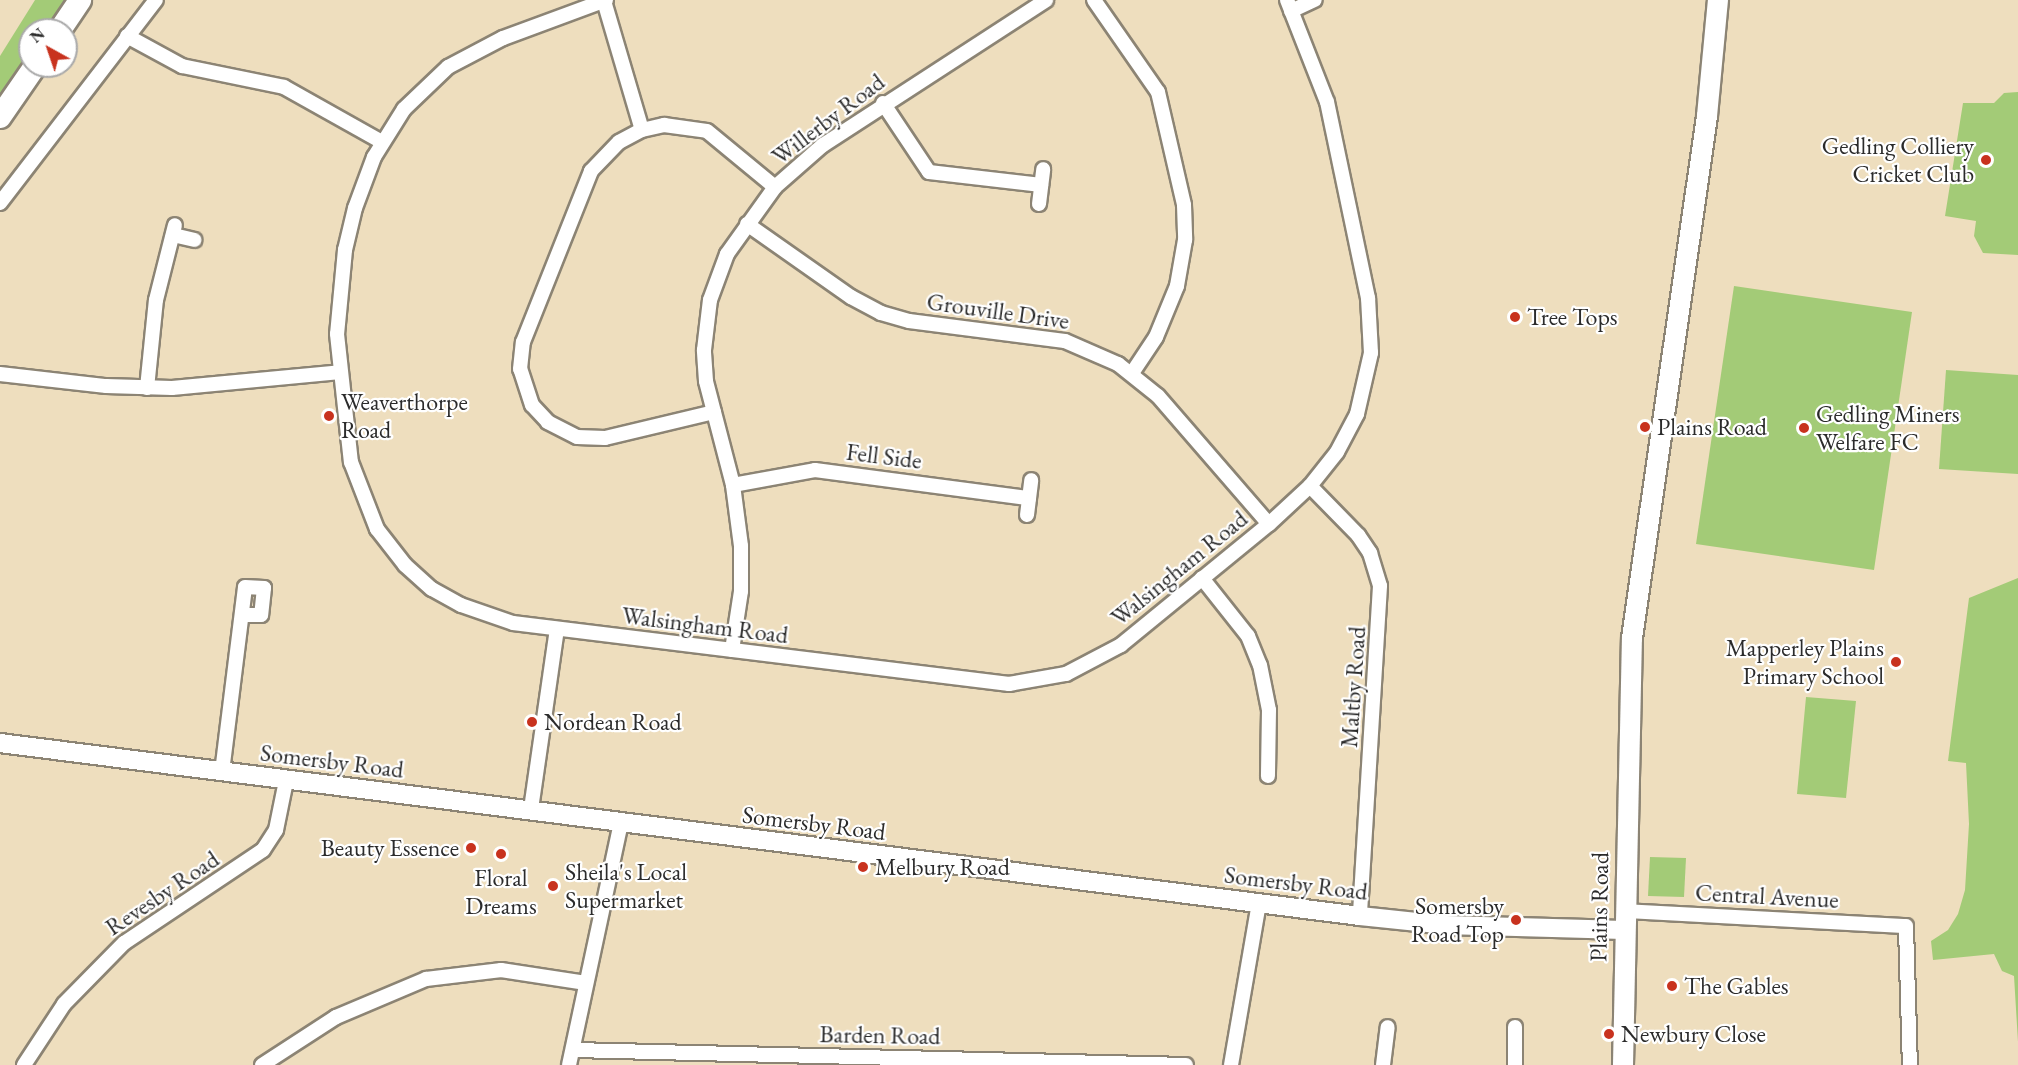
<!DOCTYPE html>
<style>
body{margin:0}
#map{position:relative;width:2018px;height:1065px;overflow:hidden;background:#eedebe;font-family:"EB Garamond",serif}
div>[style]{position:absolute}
.green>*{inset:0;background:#a3cb77}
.roads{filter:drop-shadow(2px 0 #8c8474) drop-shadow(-2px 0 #8c8474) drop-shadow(0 2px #8c8474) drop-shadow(0 -2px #8c8474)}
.minor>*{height:14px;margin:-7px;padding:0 7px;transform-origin:7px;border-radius:7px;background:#fff}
.tertiary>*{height:18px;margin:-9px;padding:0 9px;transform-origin:9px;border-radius:9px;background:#fff}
.secondary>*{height:20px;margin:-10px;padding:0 10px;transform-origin:10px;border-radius:10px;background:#fff}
.primary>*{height:22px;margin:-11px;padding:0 11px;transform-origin:11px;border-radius:11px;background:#fff}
.dots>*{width:16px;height:16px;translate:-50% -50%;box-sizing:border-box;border:3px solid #fff;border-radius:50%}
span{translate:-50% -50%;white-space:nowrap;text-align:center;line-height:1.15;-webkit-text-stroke:4.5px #fff;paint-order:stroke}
.street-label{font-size:24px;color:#2b2b2b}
.poi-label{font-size:24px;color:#2b2b2b}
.right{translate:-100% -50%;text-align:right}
.left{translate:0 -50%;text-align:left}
.north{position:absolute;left:18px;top:18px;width:60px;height:60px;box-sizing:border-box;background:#fff;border:2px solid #aaa;border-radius:50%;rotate:320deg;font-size:16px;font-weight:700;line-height:24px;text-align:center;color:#2b2b2b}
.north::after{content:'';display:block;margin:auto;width:21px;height:27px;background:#c8321e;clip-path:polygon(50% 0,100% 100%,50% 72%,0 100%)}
</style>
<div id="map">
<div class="green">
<div style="clip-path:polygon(35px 0,67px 0,46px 30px,30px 30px,30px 52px,0 94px,0 56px)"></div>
<div style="clip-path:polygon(2018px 92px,2018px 255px,1983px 253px,1974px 236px,1976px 221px,1945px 216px,1963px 103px,1994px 103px,2004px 93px)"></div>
<div style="clip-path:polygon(1734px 286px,1912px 312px,1874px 570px,1696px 544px)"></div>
<div style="clip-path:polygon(1946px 370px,2018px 375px,2018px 474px,1939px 469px)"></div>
<div style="clip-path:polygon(2018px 578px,2018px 1042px,2014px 976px,2002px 971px,1994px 954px,1933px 960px,1931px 941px,1948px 930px,1958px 914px,1965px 890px,1969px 824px,1966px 763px,1948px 761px,1969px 598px)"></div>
<div style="clip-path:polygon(1806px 697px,1856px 701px,1846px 798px,1797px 794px)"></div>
<div style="clip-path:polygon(1650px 857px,1686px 858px,1684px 897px,1648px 896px)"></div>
</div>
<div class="roads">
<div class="minor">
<div style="left:606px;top:0;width:110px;rotate:159.7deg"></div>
<div style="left:503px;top:38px;width:62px;rotate:152.2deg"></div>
<div style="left:448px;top:67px;width:61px;rotate:136.3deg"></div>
<div style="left:404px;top:109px;width:57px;rotate:122deg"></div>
<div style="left:374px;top:157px;width:54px;rotate:110.4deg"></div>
<div style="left:355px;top:208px;width:43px;rotate:103.4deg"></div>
<div style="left:345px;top:250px;width:84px;rotate:95.4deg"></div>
<div style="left:337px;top:334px;width:129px;rotate:83.8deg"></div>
<div style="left:351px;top:462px;width:72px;rotate:68.8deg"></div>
<div style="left:377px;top:529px;width:46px;rotate:52.1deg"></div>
<div style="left:405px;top:565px;width:36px;rotate:42deg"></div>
<div style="left:432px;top:589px;width:33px;rotate:29deg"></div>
<div style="left:461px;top:605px;width:55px;rotate:19.1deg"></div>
<div style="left:513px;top:623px;width:500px;rotate:7deg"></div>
<div style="left:1009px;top:684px;width:58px;rotate:-10deg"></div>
<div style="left:1066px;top:674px;width:62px;rotate:-27.8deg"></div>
<div style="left:1121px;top:645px;width:191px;rotate:-39.3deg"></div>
<div style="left:1269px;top:524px;width:56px;rotate:-42.8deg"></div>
<div style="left:1310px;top:486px;width:43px;rotate:-51.5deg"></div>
<div style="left:1337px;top:452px;width:43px;rotate:-62.2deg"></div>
<div style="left:1357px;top:414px;width:63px;rotate:-77.1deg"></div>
<div style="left:1371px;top:353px;width:55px;rotate:-93.1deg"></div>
<div style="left:1368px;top:298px;width:200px;rotate:-101.8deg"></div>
<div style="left:1327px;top:102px;width:110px;rotate:-111.4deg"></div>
<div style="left:1094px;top:0;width:112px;rotate:55.2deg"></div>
<div style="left:1158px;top:92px;width:116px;rotate:77deg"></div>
<div style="left:1184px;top:205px;width:35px;rotate:88deg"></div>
<div style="left:1185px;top:240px;width:47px;rotate:99.9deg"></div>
<div style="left:1177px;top:286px;width:55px;rotate:112.4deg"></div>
<div style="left:1156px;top:337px;width:43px;rotate:123.7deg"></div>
<div style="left:604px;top:1px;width:134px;rotate:73.6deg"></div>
<div style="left:1291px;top:11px;width:26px;rotate:-25deg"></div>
<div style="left:127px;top:36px;width:63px;rotate:28.6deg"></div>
<div style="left:182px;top:66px;width:104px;rotate:11.6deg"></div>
<div style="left:284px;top:87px;width:112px;rotate:29.3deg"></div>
<div style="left:883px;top:103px;width:83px;rotate:56.3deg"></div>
<div style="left:929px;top:172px;width:113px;rotate:6.6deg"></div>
<div style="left:0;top:203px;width:256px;rotate:-52.5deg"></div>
<div style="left:1039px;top:204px;width:35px;rotate:-83deg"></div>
<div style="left:747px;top:224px;width:127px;rotate:35.1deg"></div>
<div style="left:851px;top:297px;width:34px;rotate:28deg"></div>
<div style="left:881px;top:313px;width:29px;rotate:16deg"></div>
<div style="left:909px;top:321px;width:157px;rotate:7.3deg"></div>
<div style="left:1065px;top:341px;width:58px;rotate:23.5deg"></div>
<div style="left:1118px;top:364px;width:51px;rotate:38.7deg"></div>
<div style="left:1158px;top:396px;width:169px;rotate:49.1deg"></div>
<div style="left:173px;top:235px;width:22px;rotate:13deg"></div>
<div style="left:0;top:374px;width:107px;rotate:6.5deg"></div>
<div style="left:106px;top:386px;width:66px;rotate:1.7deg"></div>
<div style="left:172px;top:388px;width:169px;rotate:-5.4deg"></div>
<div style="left:147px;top:388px;width:88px;rotate:-84.2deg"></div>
<div style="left:156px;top:300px;width:77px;rotate:-75.8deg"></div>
<div style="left:714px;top:412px;width:112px;rotate:166.6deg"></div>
<div style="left:605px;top:438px;width:28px;rotate:-178deg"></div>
<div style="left:577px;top:437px;width:33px;rotate:-153deg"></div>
<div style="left:548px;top:422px;width:23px;rotate:-133deg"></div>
<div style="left:532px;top:405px;width:38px;rotate:-108deg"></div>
<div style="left:520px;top:369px;width:27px;rotate:-84deg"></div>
<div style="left:523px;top:342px;width:184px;rotate:-68.3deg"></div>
<div style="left:591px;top:171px;width:40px;rotate:-46deg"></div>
<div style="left:619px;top:142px;width:26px;rotate:-28deg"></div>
<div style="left:642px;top:130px;width:23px;rotate:-13deg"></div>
<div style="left:664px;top:125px;width:43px;rotate:7.9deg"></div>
<div style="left:707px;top:131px;width:88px;rotate:39.5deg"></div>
<div style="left:733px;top:485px;width:83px;rotate:-10.4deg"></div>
<div style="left:815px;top:470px;width:216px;rotate:7.5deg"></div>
<div style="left:1310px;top:486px;width:69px;rotate:45.6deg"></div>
<div style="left:1358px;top:535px;width:22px;rotate:56deg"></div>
<div style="left:1370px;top:553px;width:34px;rotate:73deg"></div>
<div style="left:1380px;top:586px;width:331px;rotate:93.5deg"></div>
<div style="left:1027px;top:515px;width:35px;rotate:-83deg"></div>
<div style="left:1202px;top:578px;width:74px;rotate:51.6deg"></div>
<div style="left:1248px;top:636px;width:31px;rotate:68deg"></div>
<div style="left:1260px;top:665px;width:46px;rotate:78.7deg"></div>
<div style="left:1269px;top:710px;width:66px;rotate:90.9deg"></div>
<div style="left:732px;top:650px;width:60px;rotate:-81.3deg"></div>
<div style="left:741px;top:591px;width:45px;rotate:-90deg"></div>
<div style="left:741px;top:546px;width:62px;rotate:-97.5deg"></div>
<div style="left:733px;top:485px;width:107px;rotate:-104.6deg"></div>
<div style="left:706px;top:381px;width:31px;rotate:-94deg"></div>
<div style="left:704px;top:350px;width:50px;rotate:-83.2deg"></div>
<div style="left:710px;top:300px;width:49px;rotate:-69.7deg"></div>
<div style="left:727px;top:254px;width:82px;rotate:-54.4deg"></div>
<div style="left:775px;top:187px;width:64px;rotate:-41.2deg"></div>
<div style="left:823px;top:145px;width:266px;rotate:-33deg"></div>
<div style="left:222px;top:772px;width:186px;rotate:-82.9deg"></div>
<div style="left:245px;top:587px;width:19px;rotate:3deg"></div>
<div style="left:264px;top:588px;width:27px;rotate:96deg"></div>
<div style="left:261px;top:615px;width:19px;rotate:180deg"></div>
<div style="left:531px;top:809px;width:182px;rotate:-81.8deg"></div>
<div style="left:1625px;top:911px;width:281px;rotate:3.1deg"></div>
<div style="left:1906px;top:926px;width:139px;rotate:88.4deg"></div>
<div style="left:573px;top:1050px;width:613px;rotate:1.4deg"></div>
<div style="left:24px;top:1065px;width:73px;rotate:-56.7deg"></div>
<div style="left:64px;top:1004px;width:86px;rotate:-45.5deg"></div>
<div style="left:124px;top:943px;width:167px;rotate:-33.8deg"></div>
<div style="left:263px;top:850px;width:24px;rotate:-57deg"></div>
<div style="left:276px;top:830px;width:50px;rotate:-78.5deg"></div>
<div style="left:262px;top:1065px;width:88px;rotate:-33deg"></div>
<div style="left:336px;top:1017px;width:98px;rotate:-22.9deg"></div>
<div style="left:426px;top:979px;width:76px;rotate:-6.8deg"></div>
<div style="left:501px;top:970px;width:86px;rotate:8.7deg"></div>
<div style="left:569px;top:1065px;width:249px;rotate:-77.9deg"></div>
<div style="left:1231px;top:1065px;width:164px;rotate:-80.2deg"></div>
<div style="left:1383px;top:1065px;width:38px;rotate:-83deg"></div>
<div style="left:1515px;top:1065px;width:38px;rotate:-90deg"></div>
</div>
<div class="tertiary">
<div style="left:0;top:743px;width:1371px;rotate:7.25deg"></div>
<div style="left:1360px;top:916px;width:85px;rotate:6deg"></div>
<div style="left:1445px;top:925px;width:179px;rotate:1.6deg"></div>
</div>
<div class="secondary">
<div style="left:1623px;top:1065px;width:427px;rotate:-88.8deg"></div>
<div style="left:1632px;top:638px;width:527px;rotate:-81.82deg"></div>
<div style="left:1707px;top:116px;width:117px;rotate:-84.6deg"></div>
</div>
<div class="primary">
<div style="left:60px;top:30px;width:36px;rotate:-56deg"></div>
<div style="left:0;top:117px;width:62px;rotate:-55.5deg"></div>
</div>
</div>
<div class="dots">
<div style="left:1986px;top:160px;background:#c8321e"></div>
<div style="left:1515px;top:317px;background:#c8321e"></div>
<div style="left:329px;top:416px;background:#c8321e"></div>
<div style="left:1645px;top:427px;background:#c8321e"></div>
<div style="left:1804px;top:428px;background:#c8321e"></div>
<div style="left:1896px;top:662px;background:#c8321e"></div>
<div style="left:532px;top:722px;background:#c8321e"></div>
<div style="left:471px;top:848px;background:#c8321e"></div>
<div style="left:501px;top:854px;background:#c8321e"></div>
<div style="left:863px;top:867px;background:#c8321e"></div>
<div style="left:553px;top:886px;background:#c8321e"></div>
<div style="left:1516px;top:920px;background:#c8321e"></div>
<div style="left:1672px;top:986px;background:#c8321e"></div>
<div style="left:1609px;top:1034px;background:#c8321e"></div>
</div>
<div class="street-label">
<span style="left:828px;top:119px;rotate:-37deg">Willerby Road</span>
<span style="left:998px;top:311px;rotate:8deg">Grouville Drive</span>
<span style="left:884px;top:456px;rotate:7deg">Fell Side</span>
<span style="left:1179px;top:568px;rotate:-39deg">Walsingham Road</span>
<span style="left:705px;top:625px;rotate:7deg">Walsingham Road</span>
<span style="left:1353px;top:687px;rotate:-86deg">Maltby Road</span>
<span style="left:332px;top:761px;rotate:7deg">Somersby Road</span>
<span style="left:814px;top:823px;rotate:7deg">Somersby Road</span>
<span style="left:1296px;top:883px;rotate:7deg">Somersby Road</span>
<span style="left:162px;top:893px;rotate:-34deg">Revesby Road</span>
<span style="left:1767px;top:896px;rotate:3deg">Central Avenue</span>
<span style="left:1599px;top:907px;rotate:-89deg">Plains Road</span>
<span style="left:880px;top:1035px;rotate:1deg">Barden Road</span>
</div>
<div class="poi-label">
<span class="right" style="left:1974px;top:160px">Gedling Colliery<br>Cricket Club</span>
<span class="left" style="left:1527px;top:317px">Tree Tops</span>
<span class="left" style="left:341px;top:416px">Weaverthorpe<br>Road</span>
<span class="left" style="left:1816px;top:428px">Gedling Miners<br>Welfare FC</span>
<span class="left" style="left:1657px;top:427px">Plains Road</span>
<span class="right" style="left:1884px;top:662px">Mapperley Plains<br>Primary School</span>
<span class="left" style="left:544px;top:722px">Nordean Road</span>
<span class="right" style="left:459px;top:848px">Beauty Essence</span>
<span class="left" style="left:875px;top:867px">Melbury Road</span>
<span class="left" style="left:565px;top:886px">Sheila's Local<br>Supermarket</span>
<span style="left:501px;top:892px">Floral<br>Dreams</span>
<span class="right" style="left:1504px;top:920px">Somersby<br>Road Top</span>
<span class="left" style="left:1684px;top:986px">The Gables</span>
<span class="left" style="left:1621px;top:1034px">Newbury Close</span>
</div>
<div class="north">N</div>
</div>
